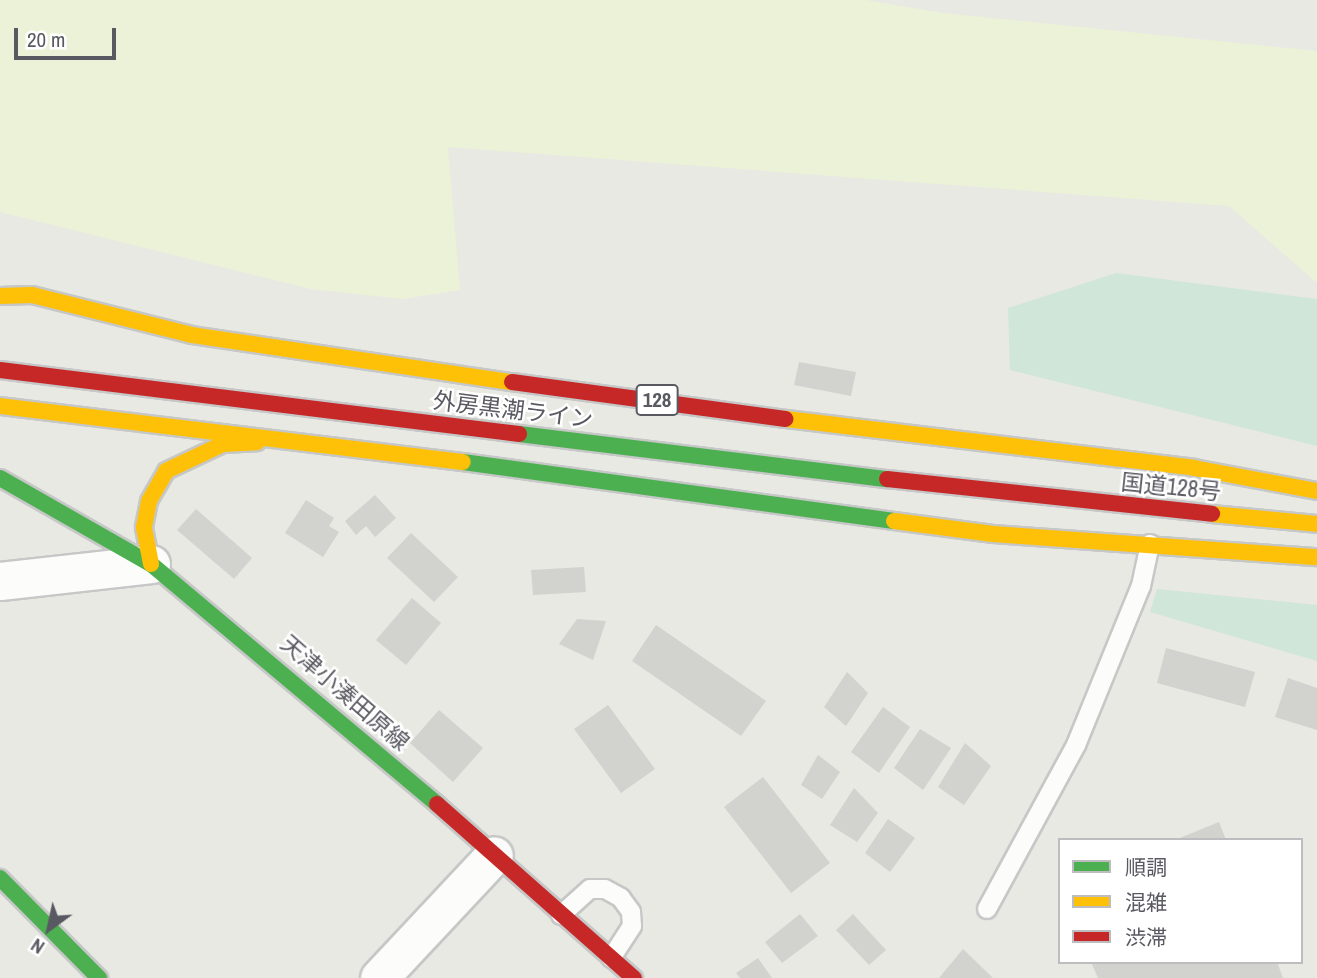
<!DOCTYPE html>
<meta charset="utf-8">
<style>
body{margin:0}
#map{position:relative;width:1317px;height:978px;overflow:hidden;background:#e8e9e3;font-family:"Archivo Narrow","Noto Sans JP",sans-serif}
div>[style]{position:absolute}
.green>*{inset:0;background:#d0e6d8}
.sand>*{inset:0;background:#ecf2d7}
.building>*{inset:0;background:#d2d2ce}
.roads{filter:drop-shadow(2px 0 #c6c7c7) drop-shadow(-2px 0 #c6c7c7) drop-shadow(0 2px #c6c7c7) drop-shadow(0 -2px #c6c7c7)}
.lane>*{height:18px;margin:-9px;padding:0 9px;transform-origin:9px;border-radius:9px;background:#fcfcfb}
.street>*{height:37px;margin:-18.5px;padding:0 18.5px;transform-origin:18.5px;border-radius:18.5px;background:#fcfcfb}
.fast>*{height:16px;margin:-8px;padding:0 8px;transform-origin:8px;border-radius:8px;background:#4caf50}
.slow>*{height:16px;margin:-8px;padding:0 8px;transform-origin:8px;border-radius:8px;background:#ffc107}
.jam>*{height:16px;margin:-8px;padding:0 8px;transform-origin:8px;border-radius:8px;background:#c62828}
span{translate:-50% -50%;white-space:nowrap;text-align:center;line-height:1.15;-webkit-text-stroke:5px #fff;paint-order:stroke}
.shield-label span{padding:2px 5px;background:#fff;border:2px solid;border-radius:5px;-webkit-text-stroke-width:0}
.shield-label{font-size:21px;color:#595961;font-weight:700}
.street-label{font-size:23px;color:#595961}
.legend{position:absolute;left:1058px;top:838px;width:245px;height:126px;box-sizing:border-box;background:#fff;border:2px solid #bdbdc0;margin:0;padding:9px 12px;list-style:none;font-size:21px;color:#595961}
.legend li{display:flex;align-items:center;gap:14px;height:35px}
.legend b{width:35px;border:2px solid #bdbdc0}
.north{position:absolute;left:14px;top:894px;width:70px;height:70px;-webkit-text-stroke:5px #fff;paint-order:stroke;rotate:213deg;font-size:19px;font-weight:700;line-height:28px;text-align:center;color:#595961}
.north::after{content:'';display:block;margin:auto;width:24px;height:32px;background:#595961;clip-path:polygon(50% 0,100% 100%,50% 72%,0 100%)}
.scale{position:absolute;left:14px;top:28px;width:102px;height:32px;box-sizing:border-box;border:4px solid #595961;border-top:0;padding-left:9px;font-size:21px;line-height:24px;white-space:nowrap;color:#595961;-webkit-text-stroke:5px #fff;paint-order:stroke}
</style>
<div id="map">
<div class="green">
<div style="clip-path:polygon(1116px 273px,1317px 299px,1317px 446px,1010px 370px,1008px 308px)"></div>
<div style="clip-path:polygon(1157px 589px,1317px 605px,1317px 661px,1150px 612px)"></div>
</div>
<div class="sand">
<div style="clip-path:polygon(0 0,866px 0,943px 13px,1317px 51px,1317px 283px,1229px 206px,448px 147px,460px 290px,403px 299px,311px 289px,0 212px)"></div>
</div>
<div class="building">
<div style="clip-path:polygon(799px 362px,856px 372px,851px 396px,794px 385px)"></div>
<div style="clip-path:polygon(375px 495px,396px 518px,375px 537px,366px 526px,356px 535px,345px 521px)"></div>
<div style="clip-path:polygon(306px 500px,334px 518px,329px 526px,339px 532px,323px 557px,285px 533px)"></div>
<div style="clip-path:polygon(196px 509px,252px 558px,234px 579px,177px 530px)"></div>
<div style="clip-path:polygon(411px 533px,458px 577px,434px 602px,387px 558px)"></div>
<div style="clip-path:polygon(584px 567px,586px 592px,533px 595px,531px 570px)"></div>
<div style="clip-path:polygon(412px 598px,441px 623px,406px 665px,376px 640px)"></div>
<div style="clip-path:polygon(577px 619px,606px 621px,593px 660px,559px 644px)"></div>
<div style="clip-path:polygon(656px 625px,766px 701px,741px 736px,632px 661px)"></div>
<div style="clip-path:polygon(1166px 648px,1255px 672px,1245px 707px,1157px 683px)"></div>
<div style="clip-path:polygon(847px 672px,868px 693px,846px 726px,824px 707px)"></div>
<div style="clip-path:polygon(1288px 678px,1317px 688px,1317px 730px,1275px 717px)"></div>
<div style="clip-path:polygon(608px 705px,655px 769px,621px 793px,574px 729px)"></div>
<div style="clip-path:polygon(883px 707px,910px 727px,879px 773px,851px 752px)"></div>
<div style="clip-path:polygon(439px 710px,483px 748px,453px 782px,410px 743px)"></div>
<div style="clip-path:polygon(920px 729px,951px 748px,923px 790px,894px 768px)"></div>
<div style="clip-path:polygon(965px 743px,991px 766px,964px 805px,938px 787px)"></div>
<div style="clip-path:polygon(818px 755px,840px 772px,822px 799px,801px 785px)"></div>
<div style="clip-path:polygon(763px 777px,830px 863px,791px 893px,724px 807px)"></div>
<div style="clip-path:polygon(854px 788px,878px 813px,857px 842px,830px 825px)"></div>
<div style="clip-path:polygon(888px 819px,915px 838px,890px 872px,865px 853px)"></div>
<div style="clip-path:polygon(1219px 822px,1226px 840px,1175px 840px)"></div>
<div style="clip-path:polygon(800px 914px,818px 936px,782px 963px,765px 942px)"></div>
<div style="clip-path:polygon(853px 914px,886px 950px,869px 965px,836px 930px)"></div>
<div style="clip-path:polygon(963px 949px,993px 978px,939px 978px)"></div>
<div style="clip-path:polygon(758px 958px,772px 978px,740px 978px,736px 973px)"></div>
<div style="clip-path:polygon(1091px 962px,1277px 962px,1283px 978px,1098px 978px)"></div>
</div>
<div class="roads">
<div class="lane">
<div style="left:987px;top:909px;width:187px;rotate:-61.5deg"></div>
<div style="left:1076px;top:745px;width:172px;rotate:-67.8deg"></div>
<div style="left:1141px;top:586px;width:43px;rotate:-77.9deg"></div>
<div style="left:561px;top:915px;width:39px;rotate:-42deg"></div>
<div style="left:590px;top:889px;width:15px"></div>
<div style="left:605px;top:889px;width:18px;rotate:29deg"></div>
<div style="left:621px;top:898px;width:17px;rotate:54deg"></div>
<div style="left:631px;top:912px;width:14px;rotate:86deg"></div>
<div style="left:632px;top:926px;width:38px;rotate:123deg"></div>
</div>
<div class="street">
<div style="left:0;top:581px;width:152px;rotate:-6.4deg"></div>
<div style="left:379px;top:978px;width:168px;rotate:-46.9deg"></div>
</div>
<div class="fast">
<div style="left:519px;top:434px;width:371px;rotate:7deg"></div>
<div style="left:463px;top:462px;width:435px;rotate:7.8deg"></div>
<div style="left:0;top:478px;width:174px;rotate:29.7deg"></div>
<div style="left:151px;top:564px;width:373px;rotate:40deg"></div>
<div style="left:0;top:878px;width:141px;rotate:45.3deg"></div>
</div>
<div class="slow">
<div style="left:0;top:296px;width:32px;rotate:-2deg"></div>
<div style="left:32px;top:295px;width:165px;rotate:14deg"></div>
<div style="left:192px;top:335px;width:323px;rotate:8.4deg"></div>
<div style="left:0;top:406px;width:466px;rotate:6.9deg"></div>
<div style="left:786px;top:419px;width:411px;rotate:6.8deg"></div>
<div style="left:1194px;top:468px;width:125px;rotate:10.6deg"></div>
<div style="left:1212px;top:514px;width:105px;rotate:5.4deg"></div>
<div style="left:894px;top:521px;width:100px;rotate:7.5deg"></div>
<div style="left:993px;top:534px;width:325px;rotate:4.1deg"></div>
<div style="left:151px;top:564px;width:38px;rotate:-101deg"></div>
<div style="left:144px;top:527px;width:26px;rotate:-79deg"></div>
<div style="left:149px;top:501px;width:34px;rotate:-60deg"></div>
<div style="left:166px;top:471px;width:63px;rotate:-25.3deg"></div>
<div style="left:223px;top:444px;width:34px;rotate:-3deg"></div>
</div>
<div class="jam">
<div style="left:0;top:370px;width:523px;rotate:7.03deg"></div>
<div style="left:512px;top:382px;width:276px;rotate:7.7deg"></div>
<div style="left:887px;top:479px;width:327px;rotate:6.1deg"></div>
<div style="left:437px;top:804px;width:263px;rotate:41.5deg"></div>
</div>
</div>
<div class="shield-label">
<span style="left:657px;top:400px">128</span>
</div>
<div class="street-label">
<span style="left:513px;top:410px;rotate:7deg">外房黒潮ライン</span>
<span style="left:1171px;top:487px;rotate:6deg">国道128号</span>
<span style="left:345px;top:693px;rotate:41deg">天津小湊田原線</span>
</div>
<ul class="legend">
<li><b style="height:9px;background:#4caf50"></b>順調</li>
<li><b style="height:9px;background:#ffc107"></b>混雑</li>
<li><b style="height:9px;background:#c62828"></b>渋滞</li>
</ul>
<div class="north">N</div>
<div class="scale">20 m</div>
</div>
